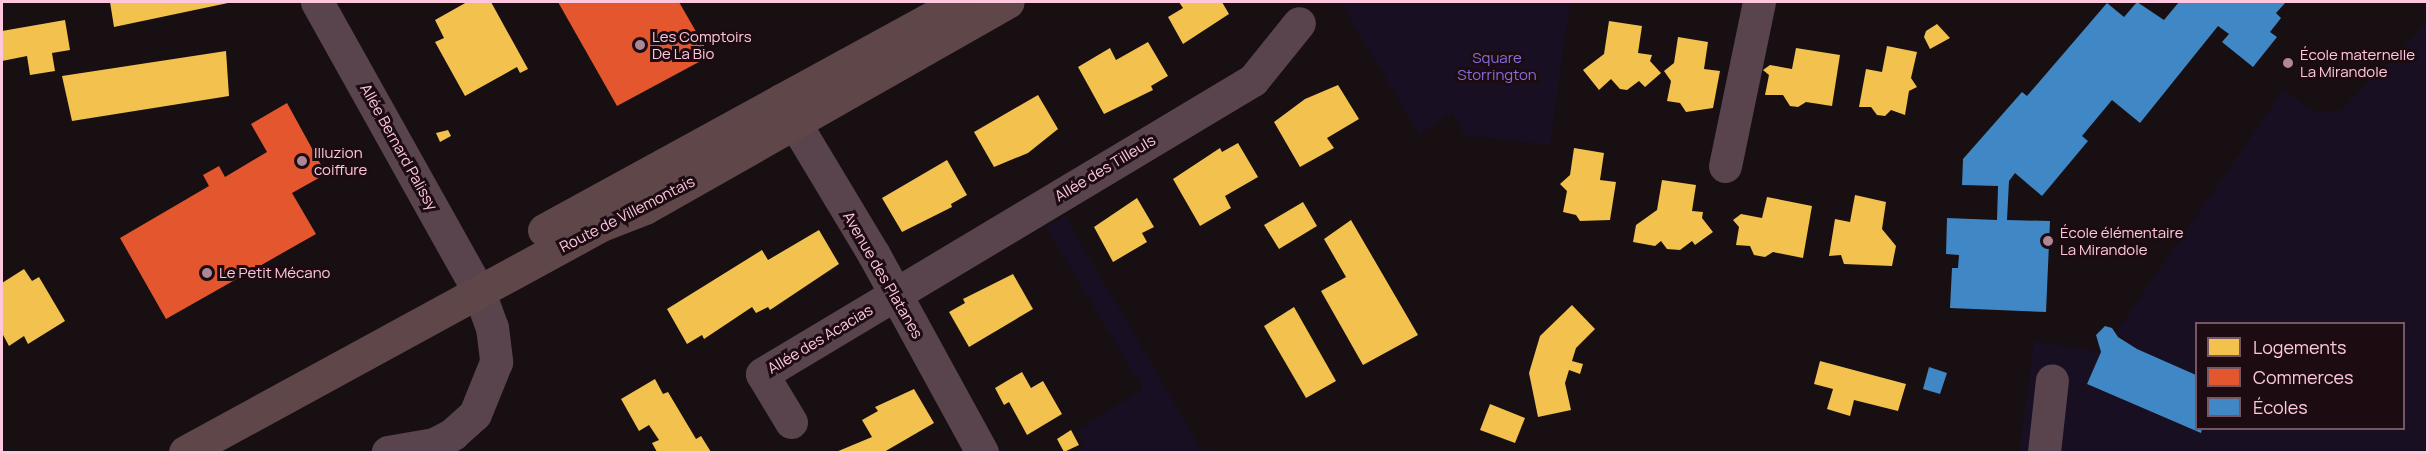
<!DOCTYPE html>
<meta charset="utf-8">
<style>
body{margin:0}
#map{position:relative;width:2429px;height:454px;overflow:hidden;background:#180f12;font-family:Manrope,sans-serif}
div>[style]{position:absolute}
.green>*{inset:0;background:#190f23}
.homes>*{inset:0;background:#f2c14e}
.shops>*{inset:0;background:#e4572e}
.schools>*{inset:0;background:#3f88c5}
.street>*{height:33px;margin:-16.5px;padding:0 16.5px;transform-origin:16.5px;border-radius:16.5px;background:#59444e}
.primary>*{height:33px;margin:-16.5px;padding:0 16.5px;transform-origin:16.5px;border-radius:16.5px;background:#5f4649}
.dots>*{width:16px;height:16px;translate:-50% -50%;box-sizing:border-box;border:3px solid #1c0b11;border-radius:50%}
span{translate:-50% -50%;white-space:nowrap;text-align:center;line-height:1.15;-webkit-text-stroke:6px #1c0b11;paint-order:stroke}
.poi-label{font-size:15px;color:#fec7de}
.left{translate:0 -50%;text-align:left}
.park-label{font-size:15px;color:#886ee1}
.street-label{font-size:15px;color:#fec7de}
.frame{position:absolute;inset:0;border:3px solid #fec7de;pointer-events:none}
.legend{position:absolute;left:2195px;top:322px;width:210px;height:108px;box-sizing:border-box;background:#1c0b11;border:2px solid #765663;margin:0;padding:8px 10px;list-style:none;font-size:18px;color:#fec7de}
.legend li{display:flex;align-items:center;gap:12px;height:30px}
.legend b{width:30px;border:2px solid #765663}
</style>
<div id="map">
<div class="green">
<div style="clip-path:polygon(1340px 2px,1570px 2px,1550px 145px,1464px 135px,1452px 112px,1420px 135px)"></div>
<div style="clip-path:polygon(2427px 22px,2427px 452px,2019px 452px,2034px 341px,2101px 352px,2088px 385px,2200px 432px,2202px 428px,2404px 428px,2404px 324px,2196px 324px,2196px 375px,2137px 349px,2116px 332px,2284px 89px,2308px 108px,2321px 112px,2341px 110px)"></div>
<div style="clip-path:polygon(1065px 216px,1203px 452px,1075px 452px,1085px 446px,1077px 430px,1143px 389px,1046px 227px)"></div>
</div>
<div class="homes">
<div style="clip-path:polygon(110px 2px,228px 2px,228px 3px,114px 27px)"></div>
<div style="clip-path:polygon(467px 2px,491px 2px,528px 69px,520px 73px,517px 67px,465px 96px,435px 42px,444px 38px,435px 20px)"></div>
<div style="clip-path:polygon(1179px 2px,1222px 2px,1229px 14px,1183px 44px,1168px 17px,1183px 8px)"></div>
<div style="clip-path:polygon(65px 20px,70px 50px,52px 53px,55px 71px,30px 75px,27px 56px,2px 61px,2px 31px)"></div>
<div style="clip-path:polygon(1609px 21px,1642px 26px,1638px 53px,1652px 55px,1650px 61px,1661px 73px,1645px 87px,1639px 81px,1627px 90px,1620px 89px,1611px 79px,1599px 90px,1583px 70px,1604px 54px)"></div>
<div style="clip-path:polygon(1937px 24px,1950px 38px,1930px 49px,1924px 37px,1926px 31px)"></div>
<div style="clip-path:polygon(1678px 37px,1708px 42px,1704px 69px,1720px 71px,1713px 108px,1686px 112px,1680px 103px,1667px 101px,1671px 81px,1664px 71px,1674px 63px)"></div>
<div style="clip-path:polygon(1148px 42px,1168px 76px,1151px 86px,1153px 90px,1104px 114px,1078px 67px,1110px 48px,1116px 60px)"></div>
<div style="clip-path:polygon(1887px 46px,1917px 52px,1911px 78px,1917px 87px,1909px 91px,1905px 115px,1891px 110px,1885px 116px,1877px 115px,1871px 107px,1859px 107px,1866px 69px,1882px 72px)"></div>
<div style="clip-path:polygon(1796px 48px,1840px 55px,1832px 106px,1806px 102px,1798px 107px,1790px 106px,1783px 95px,1765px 95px,1769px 75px,1763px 70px,1770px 65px,1792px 69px)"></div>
<div style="clip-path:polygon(226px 51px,229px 96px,72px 121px,62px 76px)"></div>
<div style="clip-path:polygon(1338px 85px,1359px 119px,1327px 138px,1334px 148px,1300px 167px,1274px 122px,1305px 99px)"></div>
<div style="clip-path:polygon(1038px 95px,1058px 129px,1028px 153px,994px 167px,974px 132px)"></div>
<div style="clip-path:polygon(448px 130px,451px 136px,440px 142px,436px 133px)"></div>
<div style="clip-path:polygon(1238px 143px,1258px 177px,1225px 196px,1231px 208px,1200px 226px,1173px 179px,1220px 148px,1222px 152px)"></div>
<div style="clip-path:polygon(1574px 148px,1604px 153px,1600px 180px,1616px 182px,1610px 220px,1580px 221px,1576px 215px,1563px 212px,1567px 191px,1560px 184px,1570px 175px)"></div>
<div style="clip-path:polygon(947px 160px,967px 195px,951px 204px,952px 207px,902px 232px,882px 198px)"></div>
<div style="clip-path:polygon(1662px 180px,1696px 185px,1692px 211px,1703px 212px,1702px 218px,1713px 232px,1695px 245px,1692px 241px,1680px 250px,1667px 249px,1661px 241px,1655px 246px,1633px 242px,1636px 225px,1657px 210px)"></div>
<div style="clip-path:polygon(1855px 195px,1886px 202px,1882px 229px,1896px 246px,1892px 266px,1844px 264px,1841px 255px,1829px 256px,1835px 219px,1850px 222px)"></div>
<div style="clip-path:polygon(1767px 197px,1812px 206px,1803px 258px,1773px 252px,1765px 257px,1754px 255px,1750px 246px,1736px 245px,1739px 227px,1733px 220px,1741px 214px,1762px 218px)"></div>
<div style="clip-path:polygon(1137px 198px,1154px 227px,1142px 233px,1147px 242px,1113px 262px,1094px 227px)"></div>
<div style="clip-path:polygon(1303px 202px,1317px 226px,1279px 249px,1264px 225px)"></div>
<div style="clip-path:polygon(1351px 220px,1418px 335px,1363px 365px,1321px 291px,1346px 277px,1324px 239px)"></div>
<div style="clip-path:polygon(819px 230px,839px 264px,770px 310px,768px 307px,756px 313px,752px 307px,704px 339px,702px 335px,687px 344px,667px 309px,762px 250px,768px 260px)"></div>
<div style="clip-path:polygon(24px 269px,32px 281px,39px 277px,65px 321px,28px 344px,24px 336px,9px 346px,2px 333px,2px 283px)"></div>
<div style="clip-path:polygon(1013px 274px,1033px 309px,969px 347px,949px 312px,965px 303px,963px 299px)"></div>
<div style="clip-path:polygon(1572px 305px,1595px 329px,1576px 348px,1572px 361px,1583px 364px,1580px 374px,1569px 370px,1565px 383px,1571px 410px,1538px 417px,1529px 373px,1540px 336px)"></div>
<div style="clip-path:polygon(1294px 307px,1336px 381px,1306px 398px,1264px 326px)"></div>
<div style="clip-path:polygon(1820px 361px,1906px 384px,1898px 411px,1854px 400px,1850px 416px,1827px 409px,1833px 389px,1814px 384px)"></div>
<div style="clip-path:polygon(1022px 372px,1031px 388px,1043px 381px,1062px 414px,1027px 435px,1009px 402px,1004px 405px,995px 388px)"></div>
<div style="clip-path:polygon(655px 379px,663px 394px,668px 392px,696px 439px,701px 436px,711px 452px,657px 452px,652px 443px,659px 440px,649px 425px,639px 431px,621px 399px)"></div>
<div style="clip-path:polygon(914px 389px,934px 423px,884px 452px,836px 452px,872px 437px,862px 420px,878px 411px,875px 407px)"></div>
<div style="clip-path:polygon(1490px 404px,1525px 418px,1515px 443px,1480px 430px)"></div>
<div style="clip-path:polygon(1071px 430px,1079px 445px,1064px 452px,1057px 439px)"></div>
</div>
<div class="shops">
<div style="clip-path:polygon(558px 2px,679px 2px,710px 56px,617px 106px)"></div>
<div style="clip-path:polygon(287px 103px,326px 174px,292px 193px,316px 234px,166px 319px,120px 238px,209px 186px,203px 175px,219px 166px,225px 177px,267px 152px,251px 124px)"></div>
</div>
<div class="schools">
<div style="clip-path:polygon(2137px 2px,2164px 20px,2179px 2px,2286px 2px,2276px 13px,2281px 18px,2270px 32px,2277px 37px,2253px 67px,2222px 42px,2229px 34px,2218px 26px,2140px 123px,2112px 100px,2082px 136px,2088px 141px,2042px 196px,2015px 173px,2009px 181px,2007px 220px,2050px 221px,2046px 312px,1950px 308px,1952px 268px,1958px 268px,1959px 255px,1946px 254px,1947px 218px,1997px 220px,1998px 186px,1962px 185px,1963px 159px,2022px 92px,2027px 96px,2107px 3px,2124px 17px)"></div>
<div style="clip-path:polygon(2105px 326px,2112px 328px,2118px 337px,2137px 349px,2196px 375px,2196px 429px,2202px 429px,2201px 433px,2087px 384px,2101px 352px,2096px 335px)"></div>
<div style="clip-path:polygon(1929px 367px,1947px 373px,1940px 394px,1923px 389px)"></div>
</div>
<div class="street">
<div style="left:317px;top:2px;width:332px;rotate:60.8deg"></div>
<div style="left:479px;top:292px;width:37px;rotate:70deg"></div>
<div style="left:492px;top:327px;width:35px;rotate:83deg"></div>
<div style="left:496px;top:362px;width:56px;rotate:112deg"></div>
<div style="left:475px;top:414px;width:30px;rotate:138deg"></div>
<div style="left:453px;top:434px;width:21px;rotate:152deg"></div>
<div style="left:434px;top:444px;width:47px;rotate:170.1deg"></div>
<div style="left:781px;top:100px;width:179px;rotate:59deg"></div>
<div style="left:873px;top:253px;width:227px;rotate:61.3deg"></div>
<div style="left:1725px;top:166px;width:167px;rotate:-78.3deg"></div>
<div style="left:791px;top:422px;width:56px;rotate:-121.1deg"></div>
<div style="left:762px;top:374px;width:572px;rotate:-30.91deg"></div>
<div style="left:1253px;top:80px;width:73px;rotate:-51.1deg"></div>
<div style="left:2044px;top:452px;width:72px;rotate:-83.7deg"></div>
</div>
<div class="primary">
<div style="left:544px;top:230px;width:475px;rotate:-28.7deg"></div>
<div style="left:185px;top:452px;width:472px;rotate:-28.6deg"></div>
<div style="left:599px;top:226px;width:49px;rotate:-21.4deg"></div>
<div style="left:645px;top:208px;width:417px;rotate:-29.6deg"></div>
</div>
<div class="dots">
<div style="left:640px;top:45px;background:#ae8797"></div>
<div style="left:2288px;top:63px;background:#ae8797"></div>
<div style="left:302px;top:161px;background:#ae8797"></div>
<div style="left:2048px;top:241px;background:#ae8797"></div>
<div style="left:207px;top:273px;background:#ae8797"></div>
</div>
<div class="poi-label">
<span class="left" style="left:652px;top:45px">Les Comptoirs<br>De La Bio</span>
<span class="left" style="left:2300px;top:63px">École maternelle<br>La Mirandole</span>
<span class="left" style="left:314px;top:161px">Illuzion<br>coiffure</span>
<span class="left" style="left:2060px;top:241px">École élémentaire<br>La Mirandole</span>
<span class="left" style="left:219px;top:273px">Le Petit Mécano</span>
</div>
<div class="park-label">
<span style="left:1497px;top:66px">Square<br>Storrington</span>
</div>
<div class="street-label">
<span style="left:399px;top:147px;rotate:61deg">Allée Bernard Palissy</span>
<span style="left:1105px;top:168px;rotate:-31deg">Allée des Tilleuls</span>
<span style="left:627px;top:214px;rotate:-27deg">Route de Villemontais</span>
<span style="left:883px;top:275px;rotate:60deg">Avenue des Platanes</span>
<span style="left:820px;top:339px;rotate:-31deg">Allée des Acacias</span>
</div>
<div class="frame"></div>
<ul class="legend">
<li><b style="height:16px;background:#f2c14e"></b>Logements</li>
<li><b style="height:16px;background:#e4572e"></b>Commerces</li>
<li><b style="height:16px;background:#3f88c5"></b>Écoles</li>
</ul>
</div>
